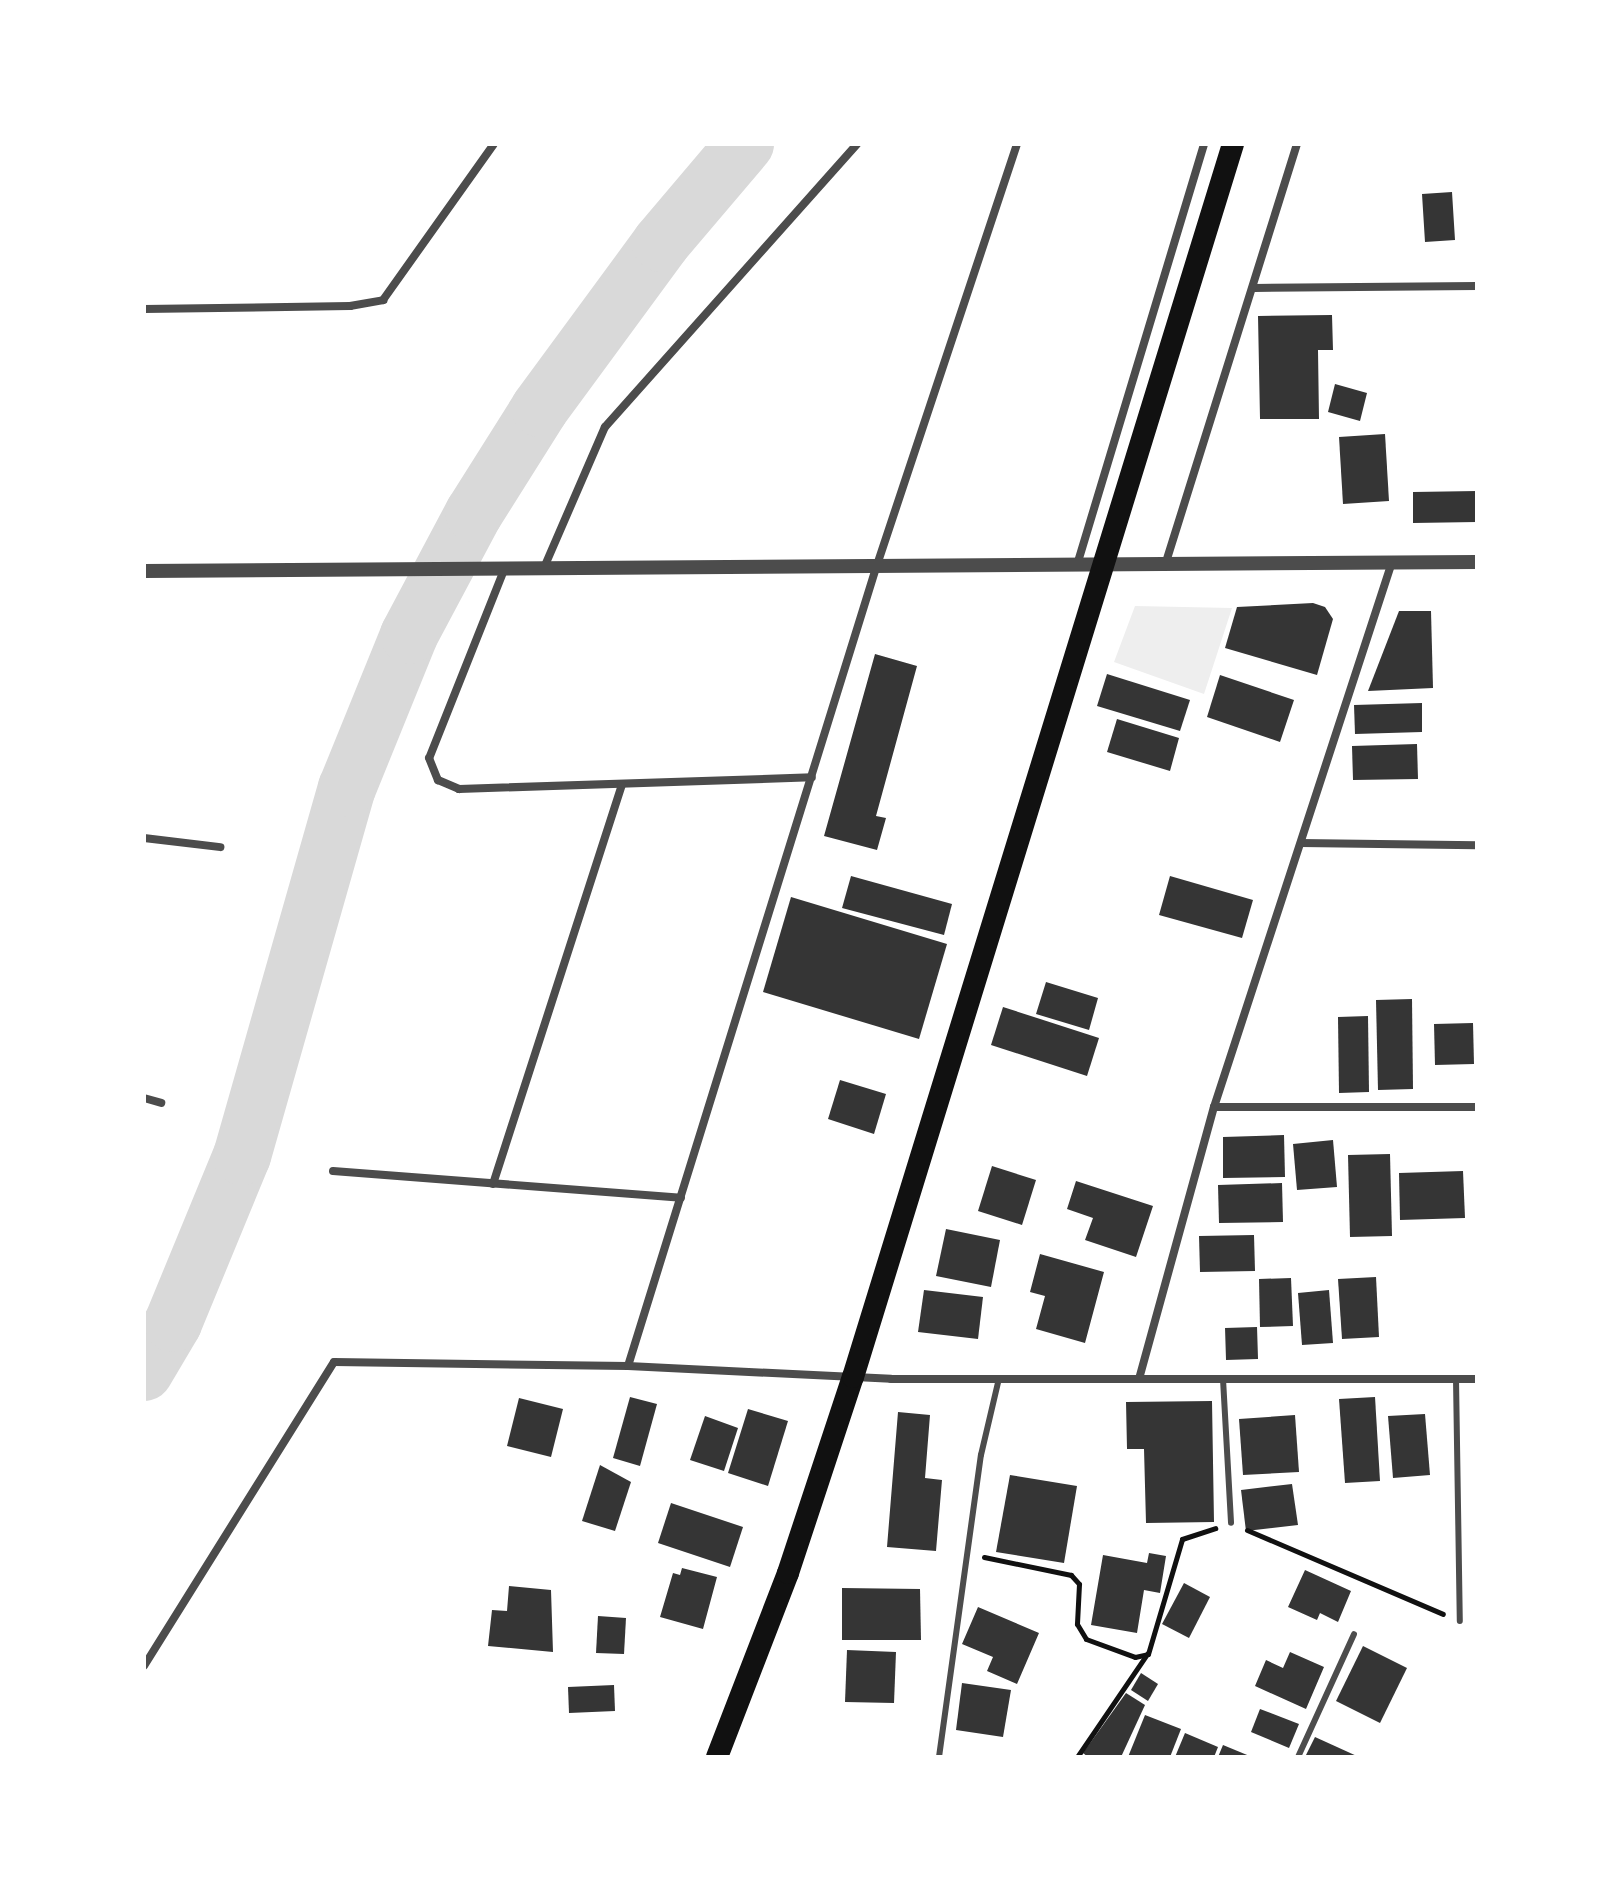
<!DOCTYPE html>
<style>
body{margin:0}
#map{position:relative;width:1621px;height:1901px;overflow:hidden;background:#fff;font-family:"DejaVu Sans",sans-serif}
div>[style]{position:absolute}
.green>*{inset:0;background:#eee}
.river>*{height:58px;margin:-29px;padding:0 29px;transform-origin:29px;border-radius:29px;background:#d9d9d9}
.building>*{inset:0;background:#353535}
.path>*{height:5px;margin:-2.5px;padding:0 2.5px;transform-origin:2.5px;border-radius:2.5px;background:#111}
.service>*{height:6px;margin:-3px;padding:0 3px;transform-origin:3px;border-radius:3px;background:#4c4c4c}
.minor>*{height:8px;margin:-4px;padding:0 4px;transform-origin:4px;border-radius:4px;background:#4c4c4c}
.tertiary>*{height:14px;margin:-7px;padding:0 7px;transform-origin:7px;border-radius:7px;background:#4c4c4c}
.trunk>*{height:22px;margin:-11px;padding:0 11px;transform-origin:11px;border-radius:11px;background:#111}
span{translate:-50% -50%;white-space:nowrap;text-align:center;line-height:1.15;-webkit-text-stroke:7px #fff;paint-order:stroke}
.frame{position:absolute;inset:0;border:146px solid #fff;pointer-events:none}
</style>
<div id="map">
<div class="green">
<div style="clip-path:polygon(1135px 606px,1232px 608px,1204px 694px,1114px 662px)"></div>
</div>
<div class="river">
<div style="left:144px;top:1372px;width:57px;rotate:-59.4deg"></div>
<div style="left:173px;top:1323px;width:181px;rotate:-67.6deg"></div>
<div style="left:242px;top:1156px;width:383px;rotate:-74.1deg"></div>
<div style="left:347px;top:788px;width:165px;rotate:-67.9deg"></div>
<div style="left:409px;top:635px;width:138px;rotate:-62deg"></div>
<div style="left:474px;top:513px;width:124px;rotate:-57.8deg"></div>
<div style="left:540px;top:408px;width:205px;rotate:-53.7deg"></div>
<div style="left:661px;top:243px;width:130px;rotate:-49.7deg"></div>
</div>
<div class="building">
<div style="clip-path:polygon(1452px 192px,1455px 240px,1425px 242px,1422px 194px)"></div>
<div style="clip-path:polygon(1332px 315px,1333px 350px,1318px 350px,1319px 419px,1260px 419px,1258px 316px)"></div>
<div style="clip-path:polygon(1335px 384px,1367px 393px,1360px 421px,1328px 412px)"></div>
<div style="clip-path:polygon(1385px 434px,1389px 501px,1343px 504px,1339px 437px)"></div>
<div style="clip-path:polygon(1477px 491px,1477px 522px,1413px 523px,1413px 492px)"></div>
<div style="clip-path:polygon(1313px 603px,1325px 607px,1333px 619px,1317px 675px,1225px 648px,1237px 607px)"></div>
<div style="clip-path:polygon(1399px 611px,1431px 611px,1433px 688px,1368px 691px)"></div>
<div style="clip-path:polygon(875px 654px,917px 666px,876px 816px,886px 818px,877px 850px,824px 836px)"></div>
<div style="clip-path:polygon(1107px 674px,1190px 700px,1180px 731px,1097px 706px)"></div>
<div style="clip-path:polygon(1220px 675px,1294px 700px,1280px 742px,1207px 717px)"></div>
<div style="clip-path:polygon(1422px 703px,1422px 732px,1355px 734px,1354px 705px)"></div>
<div style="clip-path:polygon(1117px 719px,1179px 738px,1170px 771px,1107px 752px)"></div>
<div style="clip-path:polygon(1417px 744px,1418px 779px,1353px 780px,1352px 746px)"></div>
<div style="clip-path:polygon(851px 876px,952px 904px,944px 935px,842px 908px)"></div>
<div style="clip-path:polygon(1170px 876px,1253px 900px,1242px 938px,1159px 915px)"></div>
<div style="clip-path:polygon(791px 897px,947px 944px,919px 1039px,763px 992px)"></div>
<div style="clip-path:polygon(1046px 982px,1098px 998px,1089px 1030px,1036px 1014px)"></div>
<div style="clip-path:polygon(1412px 999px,1413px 1089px,1378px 1090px,1376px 1000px)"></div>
<div style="clip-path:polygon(1003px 1007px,1099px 1038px,1087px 1076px,991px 1045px)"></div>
<div style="clip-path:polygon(1368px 1016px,1369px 1092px,1339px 1093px,1338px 1017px)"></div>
<div style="clip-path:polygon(1473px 1023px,1474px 1064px,1435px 1065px,1434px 1024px)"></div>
<div style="clip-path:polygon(840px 1080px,886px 1094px,874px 1134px,828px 1119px)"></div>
<div style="clip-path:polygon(1284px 1135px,1285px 1177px,1223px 1178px,1223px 1137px)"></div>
<div style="clip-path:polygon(1333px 1140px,1337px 1187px,1297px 1190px,1293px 1144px)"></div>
<div style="clip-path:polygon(1390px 1154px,1392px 1236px,1350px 1237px,1348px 1155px)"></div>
<div style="clip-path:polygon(992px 1166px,1036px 1180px,1022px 1225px,978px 1211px)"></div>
<div style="clip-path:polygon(1463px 1171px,1465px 1218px,1400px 1220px,1399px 1173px)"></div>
<div style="clip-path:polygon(1076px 1181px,1153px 1206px,1136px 1257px,1085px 1240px,1093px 1218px,1067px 1209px)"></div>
<div style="clip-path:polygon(1282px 1183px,1283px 1222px,1219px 1223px,1218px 1185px)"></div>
<div style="clip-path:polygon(946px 1229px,1000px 1240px,991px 1287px,936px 1276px)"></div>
<div style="clip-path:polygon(1254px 1235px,1255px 1271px,1200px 1272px,1199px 1236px)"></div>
<div style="clip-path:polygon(1040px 1254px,1104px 1272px,1085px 1343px,1036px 1329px,1045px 1296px,1030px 1292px)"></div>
<div style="clip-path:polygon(1376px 1277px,1379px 1337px,1342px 1339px,1338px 1279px)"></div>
<div style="clip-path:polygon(1291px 1278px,1293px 1326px,1260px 1327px,1259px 1279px)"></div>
<div style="clip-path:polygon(924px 1290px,983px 1297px,978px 1339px,918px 1332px)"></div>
<div style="clip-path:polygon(1329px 1290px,1333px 1343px,1302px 1345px,1298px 1293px)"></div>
<div style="clip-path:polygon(1257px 1327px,1258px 1359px,1226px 1360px,1225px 1328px)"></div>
<div style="clip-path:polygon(630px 1397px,657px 1404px,640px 1466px,613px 1458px)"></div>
<div style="clip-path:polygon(1375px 1397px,1380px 1481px,1345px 1483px,1339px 1399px)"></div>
<div style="clip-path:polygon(519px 1398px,563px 1409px,551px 1457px,507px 1446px)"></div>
<div style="clip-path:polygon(1212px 1401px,1214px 1522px,1146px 1523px,1144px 1449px,1127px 1449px,1126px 1402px)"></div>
<div style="clip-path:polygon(748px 1409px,788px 1421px,768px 1486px,728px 1473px)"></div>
<div style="clip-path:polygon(898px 1412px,930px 1415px,925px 1478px,942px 1480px,936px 1551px,887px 1547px)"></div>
<div style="clip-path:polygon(1425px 1414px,1430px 1475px,1393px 1478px,1388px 1416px)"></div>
<div style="clip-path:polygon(1295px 1415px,1299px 1472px,1243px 1475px,1239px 1419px)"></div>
<div style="clip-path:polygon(705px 1416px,738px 1428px,724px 1471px,690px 1460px)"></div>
<div style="clip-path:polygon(600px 1465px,631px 1482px,615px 1531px,582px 1521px)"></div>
<div style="clip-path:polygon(1010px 1475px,1077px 1486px,1064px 1563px,996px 1552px)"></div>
<div style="clip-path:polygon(1292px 1484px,1298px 1525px,1246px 1531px,1241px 1490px)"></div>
<div style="clip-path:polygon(671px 1503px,743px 1527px,730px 1567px,658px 1543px)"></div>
<div style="clip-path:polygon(1149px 1553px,1166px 1556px,1160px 1593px,1144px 1590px,1137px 1633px,1091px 1625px,1103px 1555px,1147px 1563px)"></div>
<div style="clip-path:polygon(682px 1568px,717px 1577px,703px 1629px,660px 1617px,673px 1573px,680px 1575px)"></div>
<div style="clip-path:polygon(1305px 1570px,1351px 1591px,1338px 1622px,1320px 1613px,1317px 1620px,1288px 1607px)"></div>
<div style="clip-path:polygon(1184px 1583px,1210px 1597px,1189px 1638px,1162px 1624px)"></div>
<div style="clip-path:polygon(509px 1586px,551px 1590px,553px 1652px,488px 1646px,492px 1610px,507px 1611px)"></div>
<div style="clip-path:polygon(842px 1588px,920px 1589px,921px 1640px,842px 1640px)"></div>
<div style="clip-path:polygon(978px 1607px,1039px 1633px,1017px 1684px,987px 1671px,993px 1657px,962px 1644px)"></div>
<div style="clip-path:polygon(598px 1616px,626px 1618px,624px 1654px,596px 1653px)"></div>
<div style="clip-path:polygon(1363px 1646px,1407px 1668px,1380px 1723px,1336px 1701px)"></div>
<div style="clip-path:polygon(847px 1650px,896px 1652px,894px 1703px,845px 1702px)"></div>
<div style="clip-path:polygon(1290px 1652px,1324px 1667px,1306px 1709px,1255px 1686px,1266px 1660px,1283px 1668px)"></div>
<div style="clip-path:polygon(1141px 1673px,1158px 1684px,1148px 1701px,1131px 1690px)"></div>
<div style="clip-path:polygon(962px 1683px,1011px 1690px,1003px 1737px,956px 1730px)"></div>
<div style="clip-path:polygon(614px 1685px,615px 1711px,569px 1713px,568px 1687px)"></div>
<div style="clip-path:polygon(1126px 1693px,1145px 1705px,1121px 1757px,1088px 1757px,1083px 1753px)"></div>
<div style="clip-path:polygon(1260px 1709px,1299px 1724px,1289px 1748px,1251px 1732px)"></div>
<div style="clip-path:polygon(1145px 1715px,1181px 1729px,1170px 1757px,1128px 1757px)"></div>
<div style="clip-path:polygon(1185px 1733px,1218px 1747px,1214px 1757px,1175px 1757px)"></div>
<div style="clip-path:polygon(1315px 1737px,1359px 1757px,1305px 1757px)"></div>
<div style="clip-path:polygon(1223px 1745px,1252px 1757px,1218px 1757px)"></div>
</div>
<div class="path">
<div style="left:1247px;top:1530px;width:213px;rotate:23.2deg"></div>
<div style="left:984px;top:1557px;width:89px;rotate:11.7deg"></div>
<div style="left:1071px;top:1575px;width:12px;rotate:48deg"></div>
<div style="left:1079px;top:1584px;width:40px;rotate:92.9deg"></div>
<div style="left:1077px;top:1624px;width:17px;rotate:59deg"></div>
<div style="left:1086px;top:1639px;width:52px;rotate:20.2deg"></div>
<div style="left:1135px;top:1657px;width:13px;rotate:-13deg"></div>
<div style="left:1148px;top:1654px;width:120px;rotate:-73.5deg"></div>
<div style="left:1182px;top:1539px;width:35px;rotate:-18deg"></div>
<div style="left:1077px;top:1757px;width:125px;rotate:-55.8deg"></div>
</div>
<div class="service">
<div style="left:1223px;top:1379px;width:144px;rotate:86.8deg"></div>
<div style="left:1456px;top:1379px;width:242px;rotate:89.1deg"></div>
<div style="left:939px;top:1757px;width:305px;rotate:-82.1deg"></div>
<div style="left:981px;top:1455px;width:79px;rotate:-76.8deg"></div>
<div style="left:1298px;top:1757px;width:135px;rotate:-65.5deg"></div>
</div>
<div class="minor">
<div style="left:1254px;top:288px;width:223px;rotate:-0.5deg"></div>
<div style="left:144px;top:309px;width:206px;rotate:-0.8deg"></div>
<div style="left:350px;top:306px;width:34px;rotate:-10deg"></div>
<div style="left:383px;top:300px;width:191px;rotate:-54.6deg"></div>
<div style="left:1166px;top:562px;width:438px;rotate:-72.6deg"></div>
<div style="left:1077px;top:565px;width:440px;rotate:-73.2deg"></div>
<div style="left:504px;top:570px;width:202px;rotate:111.7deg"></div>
<div style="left:429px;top:758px;width:24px;rotate:68deg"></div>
<div style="left:438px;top:780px;width:23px;rotate:23deg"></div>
<div style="left:459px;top:789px;width:353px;rotate:-1.9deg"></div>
<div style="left:543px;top:570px;width:156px;rotate:-66.6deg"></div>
<div style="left:605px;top:427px;width:379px;rotate:-48.3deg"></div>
<div style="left:144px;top:838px;width:77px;rotate:6.8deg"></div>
<div style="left:1301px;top:843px;width:176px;rotate:0.7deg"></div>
<div style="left:144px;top:1098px;width:18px;rotate:16deg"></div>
<div style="left:1214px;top:1107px;width:263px"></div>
<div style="left:333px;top:1171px;width:349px;rotate:4.4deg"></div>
<div style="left:493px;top:1184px;width:420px;rotate:-72.1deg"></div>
<div style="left:628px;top:1366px;width:836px;rotate:-72.74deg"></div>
<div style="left:876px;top:568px;width:447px;rotate:-71.6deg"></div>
<div style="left:1139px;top:1379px;width:282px;rotate:-74.6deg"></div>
<div style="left:1214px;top:1107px;width:573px;rotate:-71.91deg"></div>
<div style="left:144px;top:1666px;width:358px;rotate:-58deg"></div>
<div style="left:334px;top:1362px;width:294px;rotate:0.8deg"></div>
<div style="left:628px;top:1366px;width:263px;rotate:2.8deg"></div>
<div style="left:891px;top:1379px;width:586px"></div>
</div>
<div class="tertiary">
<div style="left:144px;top:571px;width:1333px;rotate:-0.39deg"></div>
</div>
<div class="trunk">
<div style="left:717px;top:1757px;width:197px;rotate:-68.9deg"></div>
<div style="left:788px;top:1573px;width:206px;rotate:-71.7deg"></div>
<div style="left:853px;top:1377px;width:1290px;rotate:-72.87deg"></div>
</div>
<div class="frame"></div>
</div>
